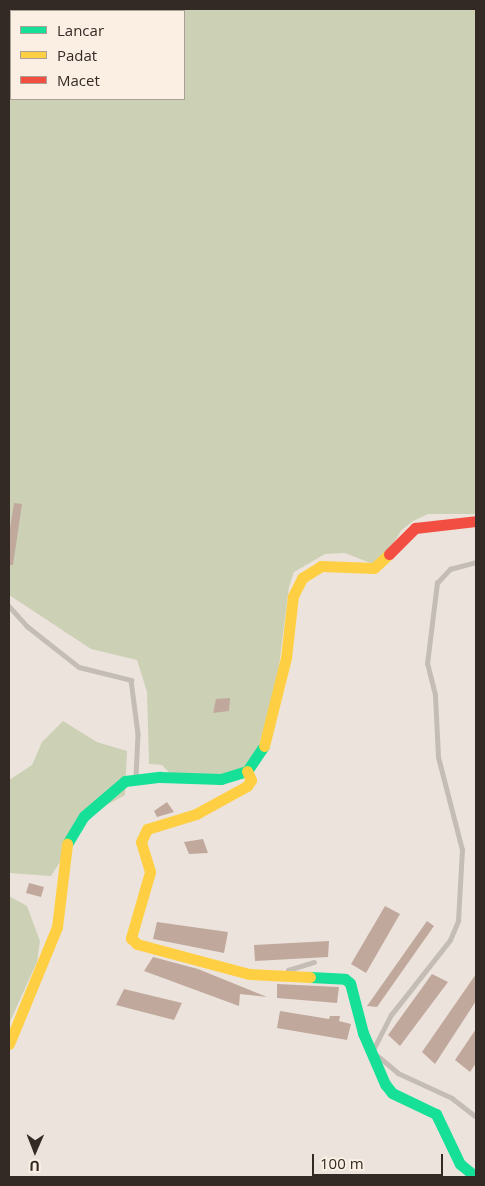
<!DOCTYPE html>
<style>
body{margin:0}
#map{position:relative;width:485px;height:1186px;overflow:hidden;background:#ece4dc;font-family:"Open Sans",sans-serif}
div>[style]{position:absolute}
.green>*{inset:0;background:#ccd1b6}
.building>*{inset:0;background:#c1a89d}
.lane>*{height:4.5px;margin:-2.25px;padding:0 2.25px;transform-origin:2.25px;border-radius:2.25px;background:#c4bdb6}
.fast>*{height:11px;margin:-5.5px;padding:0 5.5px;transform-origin:5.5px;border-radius:5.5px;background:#16e098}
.slow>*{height:11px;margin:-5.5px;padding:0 5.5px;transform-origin:5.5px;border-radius:5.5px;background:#ffcf43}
.jam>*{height:11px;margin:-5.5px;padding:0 5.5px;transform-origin:5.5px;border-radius:5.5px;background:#f24e42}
span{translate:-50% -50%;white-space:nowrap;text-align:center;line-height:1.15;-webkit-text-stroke:4px #faefe2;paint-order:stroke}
.frame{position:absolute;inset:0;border:10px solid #342a25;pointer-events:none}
.legend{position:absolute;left:10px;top:10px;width:175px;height:90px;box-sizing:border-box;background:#faefe2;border:1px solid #aba096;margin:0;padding:6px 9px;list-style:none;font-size:15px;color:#342a25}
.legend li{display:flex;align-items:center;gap:10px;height:25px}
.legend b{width:25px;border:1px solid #aba096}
.north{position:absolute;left:10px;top:1126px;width:50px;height:50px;-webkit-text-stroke:4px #faefe2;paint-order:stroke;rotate:181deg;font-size:14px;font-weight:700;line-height:20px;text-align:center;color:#342a25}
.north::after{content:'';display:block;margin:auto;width:18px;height:22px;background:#342a25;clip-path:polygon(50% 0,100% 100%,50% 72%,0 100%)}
.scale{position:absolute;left:312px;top:1154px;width:131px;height:22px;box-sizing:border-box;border:2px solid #342a25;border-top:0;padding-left:6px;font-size:15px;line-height:18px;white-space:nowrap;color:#342a25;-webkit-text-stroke:4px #faefe2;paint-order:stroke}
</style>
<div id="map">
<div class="green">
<div style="clip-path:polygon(evenodd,9px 9px,476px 9px,476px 514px,428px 514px,413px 521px,401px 531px,382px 561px,373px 564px,345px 553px,325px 554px,294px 572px,289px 587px,277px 682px,255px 759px,231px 777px,176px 780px,162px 765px,149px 764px,147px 692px,137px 660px,91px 649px,9px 595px,9px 9px,11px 11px,184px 11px,184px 99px,11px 99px,11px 11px)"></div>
<div style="clip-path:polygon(63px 721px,97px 742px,127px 751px,125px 795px,92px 813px,51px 876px,9px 873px,9px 780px,32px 765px,42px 742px)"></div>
<div style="clip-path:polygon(9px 896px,27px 906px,40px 941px,37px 962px,9px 1024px)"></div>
</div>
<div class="building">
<div style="clip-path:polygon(14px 503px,22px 504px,13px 565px,9px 565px,9px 535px)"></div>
<div style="clip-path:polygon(230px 698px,229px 711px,213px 713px,216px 699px)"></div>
<div style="clip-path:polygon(167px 802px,174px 812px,157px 817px,154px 811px)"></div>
<div style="clip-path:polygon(203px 839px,208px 853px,189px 854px,184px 842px)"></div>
<div style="clip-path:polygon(29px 883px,44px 887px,41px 897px,26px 893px)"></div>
<div style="clip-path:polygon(385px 906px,400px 914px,366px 973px,351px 964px)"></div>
<div style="clip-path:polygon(427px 921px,434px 926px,377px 1007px,367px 1006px)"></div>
<div style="clip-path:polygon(157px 922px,228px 932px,224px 953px,153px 939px)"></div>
<div style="clip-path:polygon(329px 941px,328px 957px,255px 961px,254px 945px)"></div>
<div style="clip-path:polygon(153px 957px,198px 969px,267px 997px,240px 994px,239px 1006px,144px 971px)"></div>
<div style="clip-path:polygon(432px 974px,448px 982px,400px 1046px,388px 1035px)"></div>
<div style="clip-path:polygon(476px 974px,476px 1001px,435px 1064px,422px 1052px)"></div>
<div style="clip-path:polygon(277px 984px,339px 987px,337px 1003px,277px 998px)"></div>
<div style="clip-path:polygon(124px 989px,182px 1003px,174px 1020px,116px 1005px)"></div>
<div style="clip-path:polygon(280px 1011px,329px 1019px,330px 1016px,340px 1016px,339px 1021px,351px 1024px,347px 1040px,277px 1028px)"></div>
<div style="clip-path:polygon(476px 1029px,476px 1063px,470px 1072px,455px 1060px)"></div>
</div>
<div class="lane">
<div style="left:9px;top:606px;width:27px;rotate:48deg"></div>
<div style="left:27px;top:626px;width:66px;rotate:38.3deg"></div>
<div style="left:79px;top:667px;width:54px;rotate:14deg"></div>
<div style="left:131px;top:680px;width:54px;rotate:82.6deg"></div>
<div style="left:138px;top:734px;width:43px;rotate:92.7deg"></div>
<div style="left:288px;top:970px;width:27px;rotate:-17deg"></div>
<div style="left:374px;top:1048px;width:37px;rotate:-63deg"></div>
<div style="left:391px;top:1015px;width:95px;rotate:-51.8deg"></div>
<div style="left:450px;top:940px;width:21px;rotate:-67deg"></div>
<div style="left:458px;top:921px;width:71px;rotate:-86.8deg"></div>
<div style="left:462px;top:850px;width:96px;rotate:-104.5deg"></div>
<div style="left:438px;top:757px;width:62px;rotate:-92.8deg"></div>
<div style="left:435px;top:695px;width:32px;rotate:-104deg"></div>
<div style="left:427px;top:664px;width:82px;rotate:-83deg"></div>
<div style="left:437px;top:583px;width:19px;rotate:-47deg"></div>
<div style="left:450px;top:569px;width:27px;rotate:-15deg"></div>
<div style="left:378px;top:1056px;width:26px;rotate:40deg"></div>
<div style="left:398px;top:1073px;width:60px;rotate:24.8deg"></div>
<div style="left:452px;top:1098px;width:31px;rotate:38deg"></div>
</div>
<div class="fast">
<div style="left:67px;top:844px;width:33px;rotate:-59deg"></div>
<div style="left:84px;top:816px;width:54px;rotate:-40.5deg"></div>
<div style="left:125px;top:781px;width:35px;rotate:-7deg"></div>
<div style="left:160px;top:777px;width:61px;rotate:1.9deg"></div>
<div style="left:221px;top:779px;width:27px;rotate:-17deg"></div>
<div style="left:247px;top:771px;width:30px;rotate:-56deg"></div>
<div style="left:310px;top:977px;width:35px;rotate:3deg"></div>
<div style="left:345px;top:979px;width:6px;rotate:39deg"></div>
<div style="left:350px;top:983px;width:52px;rotate:75.4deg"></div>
<div style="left:363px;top:1033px;width:56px;rotate:66.7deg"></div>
<div style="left:385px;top:1084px;width:11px;rotate:52deg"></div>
<div style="left:392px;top:1093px;width:49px;rotate:25.5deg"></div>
<div style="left:436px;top:1114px;width:55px;rotate:64.4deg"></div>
<div style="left:460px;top:1164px;width:21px;rotate:39deg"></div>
</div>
<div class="slow">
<div style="left:264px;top:746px;width:91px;rotate:-76deg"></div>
<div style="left:286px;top:658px;width:62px;rotate:-83.6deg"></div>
<div style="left:293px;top:596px;width:20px;rotate:-63deg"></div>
<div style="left:302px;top:578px;width:22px;rotate:-32deg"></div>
<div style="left:321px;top:566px;width:53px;rotate:2.2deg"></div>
<div style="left:374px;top:568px;width:21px;rotate:-43deg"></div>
<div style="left:247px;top:771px;width:10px;rotate:66deg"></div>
<div style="left:251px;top:780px;width:7px;rotate:124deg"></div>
<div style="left:247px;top:786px;width:58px;rotate:151.2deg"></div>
<div style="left:196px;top:814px;width:51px;rotate:163deg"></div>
<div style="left:147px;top:829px;width:14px;rotate:115deg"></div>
<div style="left:141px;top:842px;width:31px;rotate:73deg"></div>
<div style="left:150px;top:872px;width:69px;rotate:106.1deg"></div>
<div style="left:131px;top:938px;width:8px;rotate:45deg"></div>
<div style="left:137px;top:944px;width:116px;rotate:15deg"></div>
<div style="left:249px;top:974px;width:61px;rotate:2.8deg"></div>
<div style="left:9px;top:1044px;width:126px;rotate:-67.7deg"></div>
<div style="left:57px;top:927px;width:84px;rotate:-83.1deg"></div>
</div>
<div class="jam">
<div style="left:389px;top:554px;width:37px;rotate:-45deg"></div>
<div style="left:415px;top:528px;width:61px;rotate:-6.5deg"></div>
</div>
<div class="frame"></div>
<ul class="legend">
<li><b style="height:6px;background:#16e098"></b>Lancar</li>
<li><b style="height:6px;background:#ffcf43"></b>Padat</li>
<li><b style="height:6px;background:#f24e42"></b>Macet</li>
</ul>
<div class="north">U</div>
<div class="scale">100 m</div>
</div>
